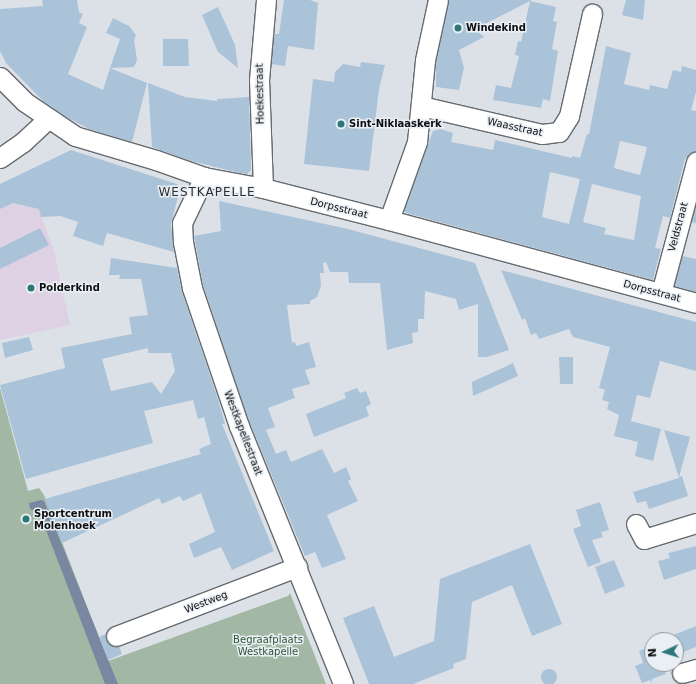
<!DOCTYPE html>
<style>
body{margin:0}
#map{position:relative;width:696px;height:684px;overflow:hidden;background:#dce1e7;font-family:"DejaVu Sans",sans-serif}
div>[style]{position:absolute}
.education>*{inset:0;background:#dfd1e4}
.green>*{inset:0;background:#a2b8a4}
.water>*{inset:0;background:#7988a0}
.building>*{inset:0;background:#abc3d9}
.round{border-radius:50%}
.roads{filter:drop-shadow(1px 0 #666b6f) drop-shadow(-1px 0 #666b6f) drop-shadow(0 1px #666b6f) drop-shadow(0 -1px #666b6f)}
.minor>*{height:19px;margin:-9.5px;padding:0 9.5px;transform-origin:9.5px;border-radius:9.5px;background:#fff}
.dots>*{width:11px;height:11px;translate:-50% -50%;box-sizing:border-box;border:2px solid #e9eff4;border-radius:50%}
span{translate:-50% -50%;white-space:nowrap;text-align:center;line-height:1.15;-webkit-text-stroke:3px #e9eff4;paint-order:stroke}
.poi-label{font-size:10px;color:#0c0d0f;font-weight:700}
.left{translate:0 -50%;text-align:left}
.street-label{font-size:10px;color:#0c0d0f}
.park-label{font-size:10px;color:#2e5534}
.quarter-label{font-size:12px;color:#2a2e32;letter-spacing:1px}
.north{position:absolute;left:644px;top:632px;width:40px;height:40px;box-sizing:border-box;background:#e9eff4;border:1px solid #919598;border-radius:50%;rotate:266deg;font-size:11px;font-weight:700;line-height:16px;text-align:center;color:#0c0d0f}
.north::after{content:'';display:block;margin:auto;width:14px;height:18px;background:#2d777b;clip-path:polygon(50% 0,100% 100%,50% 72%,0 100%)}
</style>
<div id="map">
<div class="education">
<div style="clip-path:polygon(0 200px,39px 209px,54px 251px,70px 325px,0 340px)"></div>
</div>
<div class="green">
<div style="clip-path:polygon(0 388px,28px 491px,39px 488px,44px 495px,108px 661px,288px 596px,290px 593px,326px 684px,0 684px)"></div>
</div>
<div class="water">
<div style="clip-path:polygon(41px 500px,44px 501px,60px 540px,118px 684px,105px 684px,41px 517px,38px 512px,30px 509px,29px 503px)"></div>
</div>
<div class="building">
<div style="clip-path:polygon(42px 0,77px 0,79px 12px,83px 14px,79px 23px,87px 27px,68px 74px,103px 90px,110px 68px,147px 83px,132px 142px,89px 129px,68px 118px,43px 101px,6px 63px,0 51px,0 9px,43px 6px)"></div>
<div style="clip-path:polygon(284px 0,310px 0,318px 3px,314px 50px,288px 46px,285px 66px,271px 64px,274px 34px,279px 34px)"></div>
<div style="clip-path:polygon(449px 0,532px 0,530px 1px,556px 7px,553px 21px,557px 22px,552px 49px,558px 51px,550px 101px,543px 99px,541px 108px,493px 100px,496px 85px,511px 88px,519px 56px,515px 55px,518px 41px,521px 42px,530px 1px,475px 29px,484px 37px,459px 50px,464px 68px,459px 90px,436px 87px,436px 62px)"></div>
<div style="clip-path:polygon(626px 0,645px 0,643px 20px,622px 15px)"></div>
<div style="clip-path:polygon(218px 7px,235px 45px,238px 68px,218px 52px,202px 15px)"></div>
<div style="clip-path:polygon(113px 18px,129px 26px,136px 35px,134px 40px,137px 60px,134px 67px,110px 68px,120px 39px,106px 33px)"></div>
<div style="clip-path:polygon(163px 39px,188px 39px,189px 66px,163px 66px)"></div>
<div style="clip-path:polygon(evenodd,606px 46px,631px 53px,624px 84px,649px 90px,650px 85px,667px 89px,673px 70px,681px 72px,682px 66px,696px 70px,696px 92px,691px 110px,696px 111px,696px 151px,689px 154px,685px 159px,670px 218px,663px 216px,655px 248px,661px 249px,653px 280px,406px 213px,404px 210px,433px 131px,441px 129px,453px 133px,451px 142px,493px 150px,495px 140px,572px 158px,572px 156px,580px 158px,587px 134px,589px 134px,606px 46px,620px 141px,647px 147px,640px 175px,614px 168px,620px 141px,606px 46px,550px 172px,580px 179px,569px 224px,542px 217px,550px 172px,606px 46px,592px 184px,641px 196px,634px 240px,604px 234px,606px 228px,583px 222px,592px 184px)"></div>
<div style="clip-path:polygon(361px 62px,385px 65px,379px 89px,369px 171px,304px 164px,313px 79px,334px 82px,335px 72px,343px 64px,360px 67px)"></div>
<div style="clip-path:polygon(148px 83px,185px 97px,217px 101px,217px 99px,249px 97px,251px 170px,247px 174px,240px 173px,191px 161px,152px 147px)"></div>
<div style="clip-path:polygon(71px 150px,177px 184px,180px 189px,171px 224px,174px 252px,107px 233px,103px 246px,73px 236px,78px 222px,60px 216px,41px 217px,39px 209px,13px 203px,0 209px,0 184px)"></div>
<div style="clip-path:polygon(219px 201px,348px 229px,475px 263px,509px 350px,487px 357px,478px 357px,478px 304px,459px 310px,456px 299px,425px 291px,424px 319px,418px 319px,418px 332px,412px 333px,413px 343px,387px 350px,380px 283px,349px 283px,348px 272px,330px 272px,326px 262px,323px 263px,324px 273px,320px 273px,321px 286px,317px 297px,310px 301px,310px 304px,287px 305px,292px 343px,295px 342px,296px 346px,309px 342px,316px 367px,305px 370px,310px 384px,292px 389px,295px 398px,268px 408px,275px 427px,266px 430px,276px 454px,286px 450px,291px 462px,322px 449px,334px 473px,346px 467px,351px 479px,348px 481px,358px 501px,327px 515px,346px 559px,322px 568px,315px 552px,305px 556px,247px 416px,203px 285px,194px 236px,221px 231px)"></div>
<div style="clip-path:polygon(696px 205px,696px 223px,691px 222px)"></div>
<div style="clip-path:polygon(40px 228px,49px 245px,0 269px,0 248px)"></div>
<div style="clip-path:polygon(682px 256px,696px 259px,696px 292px,674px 286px)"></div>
<div style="clip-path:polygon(evenodd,111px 258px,177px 268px,182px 292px,218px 399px,225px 424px,222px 424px,274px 551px,232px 570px,221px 547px,194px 558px,189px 544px,215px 532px,201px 493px,183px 501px,180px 496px,162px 504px,159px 498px,62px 543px,45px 499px,201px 454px,199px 449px,211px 444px,204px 417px,198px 419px,193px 400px,144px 411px,153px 443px,26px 479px,0 385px,65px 368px,61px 348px,132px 334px,129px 317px,148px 315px,141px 279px,119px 279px,120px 275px,109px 275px,111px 258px,148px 348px,148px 353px,171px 353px,175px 371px,161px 394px,152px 382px,111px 391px,102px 359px,148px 348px)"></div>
<div style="clip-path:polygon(501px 270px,696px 322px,696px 371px,660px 361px,650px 398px,637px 395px,631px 421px,661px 429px,653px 461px,635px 456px,638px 442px,614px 436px,619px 415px,607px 409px,609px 402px,602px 400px,605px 390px,599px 388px,610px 347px,573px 337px,569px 329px,539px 339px,536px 333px,531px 335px,525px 318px,522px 320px)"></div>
<div style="clip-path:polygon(29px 337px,33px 350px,5px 358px,2px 343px)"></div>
<div style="clip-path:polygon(559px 357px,573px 357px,573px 384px,560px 384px)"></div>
<div style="clip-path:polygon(513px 363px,518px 376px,473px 396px,472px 382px)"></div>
<div style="clip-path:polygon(357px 388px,360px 393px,366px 391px,371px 404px,366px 407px,369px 416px,314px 437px,306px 414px,346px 398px,344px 393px)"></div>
<div style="clip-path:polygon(664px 430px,690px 437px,679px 477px,682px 476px,688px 496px,649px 509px,646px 501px,637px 503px,633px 492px,679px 478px)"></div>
<div style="clip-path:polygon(600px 502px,609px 530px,601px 532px,603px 537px,592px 540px,601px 562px,588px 567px,573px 529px,581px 526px,576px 510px)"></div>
<div style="clip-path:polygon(530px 544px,562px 624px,532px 636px,512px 585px,472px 602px,466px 659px,453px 664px,454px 668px,413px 684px,369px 684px,343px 618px,374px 606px,394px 657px,434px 641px,440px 579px)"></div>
<div style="clip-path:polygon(696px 546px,696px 569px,664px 580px,658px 561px,670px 558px,668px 553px)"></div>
<div style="clip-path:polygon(614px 560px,625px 586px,605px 594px,595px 567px)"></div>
<div style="clip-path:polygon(696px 626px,696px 647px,678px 654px,676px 640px,672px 640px,671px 636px)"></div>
<div style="clip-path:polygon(105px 634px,109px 644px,119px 646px,122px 654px,108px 660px,99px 637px)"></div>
<div style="clip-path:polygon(652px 646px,652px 664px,662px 664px,666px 674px,652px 679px,652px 683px,650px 680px,642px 683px,635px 666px,643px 663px,639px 651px)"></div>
<div class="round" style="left:541px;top:669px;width:16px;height:16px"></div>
</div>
<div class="roads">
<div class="minor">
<div style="left:0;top:77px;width:35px;rotate:45deg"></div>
<div style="left:25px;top:102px;width:60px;rotate:34.2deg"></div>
<div style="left:75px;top:136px;width:84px;rotate:16.5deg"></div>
<div style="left:156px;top:160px;width:51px;rotate:19.5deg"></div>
<div style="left:204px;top:177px;width:60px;rotate:10.6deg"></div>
<div style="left:263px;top:188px;width:130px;rotate:14.3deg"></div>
<div style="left:389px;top:220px;width:318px;rotate:15.1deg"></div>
<div style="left:421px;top:106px;width:124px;rotate:13deg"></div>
<div style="left:542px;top:134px;width:17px;rotate:-7deg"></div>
<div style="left:559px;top:132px;width:19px;rotate:-58deg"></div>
<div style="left:569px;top:116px;width:105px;rotate:-77.3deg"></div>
<div style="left:0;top:158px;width:28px;rotate:-35deg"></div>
<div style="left:23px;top:142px;width:35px;rotate:-43deg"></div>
<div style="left:204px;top:177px;width:51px;rotate:115.6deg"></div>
<div style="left:182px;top:223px;width:19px;rotate:87deg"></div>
<div style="left:183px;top:242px;width:47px;rotate:78.9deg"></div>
<div style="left:192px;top:288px;width:146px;rotate:71.2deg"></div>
<div style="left:239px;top:426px;width:278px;rotate:68deg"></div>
<div style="left:263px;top:188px;width:108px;rotate:-92.1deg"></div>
<div style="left:259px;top:80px;width:80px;rotate:-85deg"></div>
<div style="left:389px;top:220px;width:83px;rotate:-70.3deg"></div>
<div style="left:417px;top:142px;width:82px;rotate:-84.4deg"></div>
<div style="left:425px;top:60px;width:61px;rotate:-77.8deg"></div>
<div style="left:661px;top:293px;width:136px;rotate:-75deg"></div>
<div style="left:636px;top:524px;width:17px;rotate:62deg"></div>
<div style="left:644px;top:539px;width:54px;rotate:-17.1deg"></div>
<div style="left:116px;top:636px;width:194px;rotate:-20.9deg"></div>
<div style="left:682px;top:673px;width:15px;rotate:-16deg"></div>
</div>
</div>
<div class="dots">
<div style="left:458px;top:28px;background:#2d777b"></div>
<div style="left:341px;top:124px;background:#2d777b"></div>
<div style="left:31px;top:288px;background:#2d777b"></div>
<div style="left:26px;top:519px;background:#2d777b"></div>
</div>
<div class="poi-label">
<span class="left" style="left:466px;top:28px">Windekind</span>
<span class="left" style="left:349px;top:124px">Sint-Niklaaskerk</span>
<span class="left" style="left:39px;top:288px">Polderkind</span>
<span class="left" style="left:34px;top:519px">Sportcentrum<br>Molenhoek</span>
</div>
<div class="street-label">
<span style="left:260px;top:94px;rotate:-91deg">Hoekestraat</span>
<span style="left:515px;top:127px;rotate:12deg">Waasstraat</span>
<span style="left:339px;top:208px;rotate:14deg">Dorpsstraat</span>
<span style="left:678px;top:227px;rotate:-75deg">Veldstraat</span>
<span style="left:652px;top:291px;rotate:15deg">Dorpsstraat</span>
<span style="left:243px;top:433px;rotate:69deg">Westkapellestraat</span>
<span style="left:206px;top:602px;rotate:-21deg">Westweg</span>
</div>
<div class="park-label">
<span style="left:268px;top:645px">Begraafplaats<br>Westkapelle</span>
</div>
<div class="quarter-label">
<span style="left:207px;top:193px">WESTKAPELLE</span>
</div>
<div class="north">N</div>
</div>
